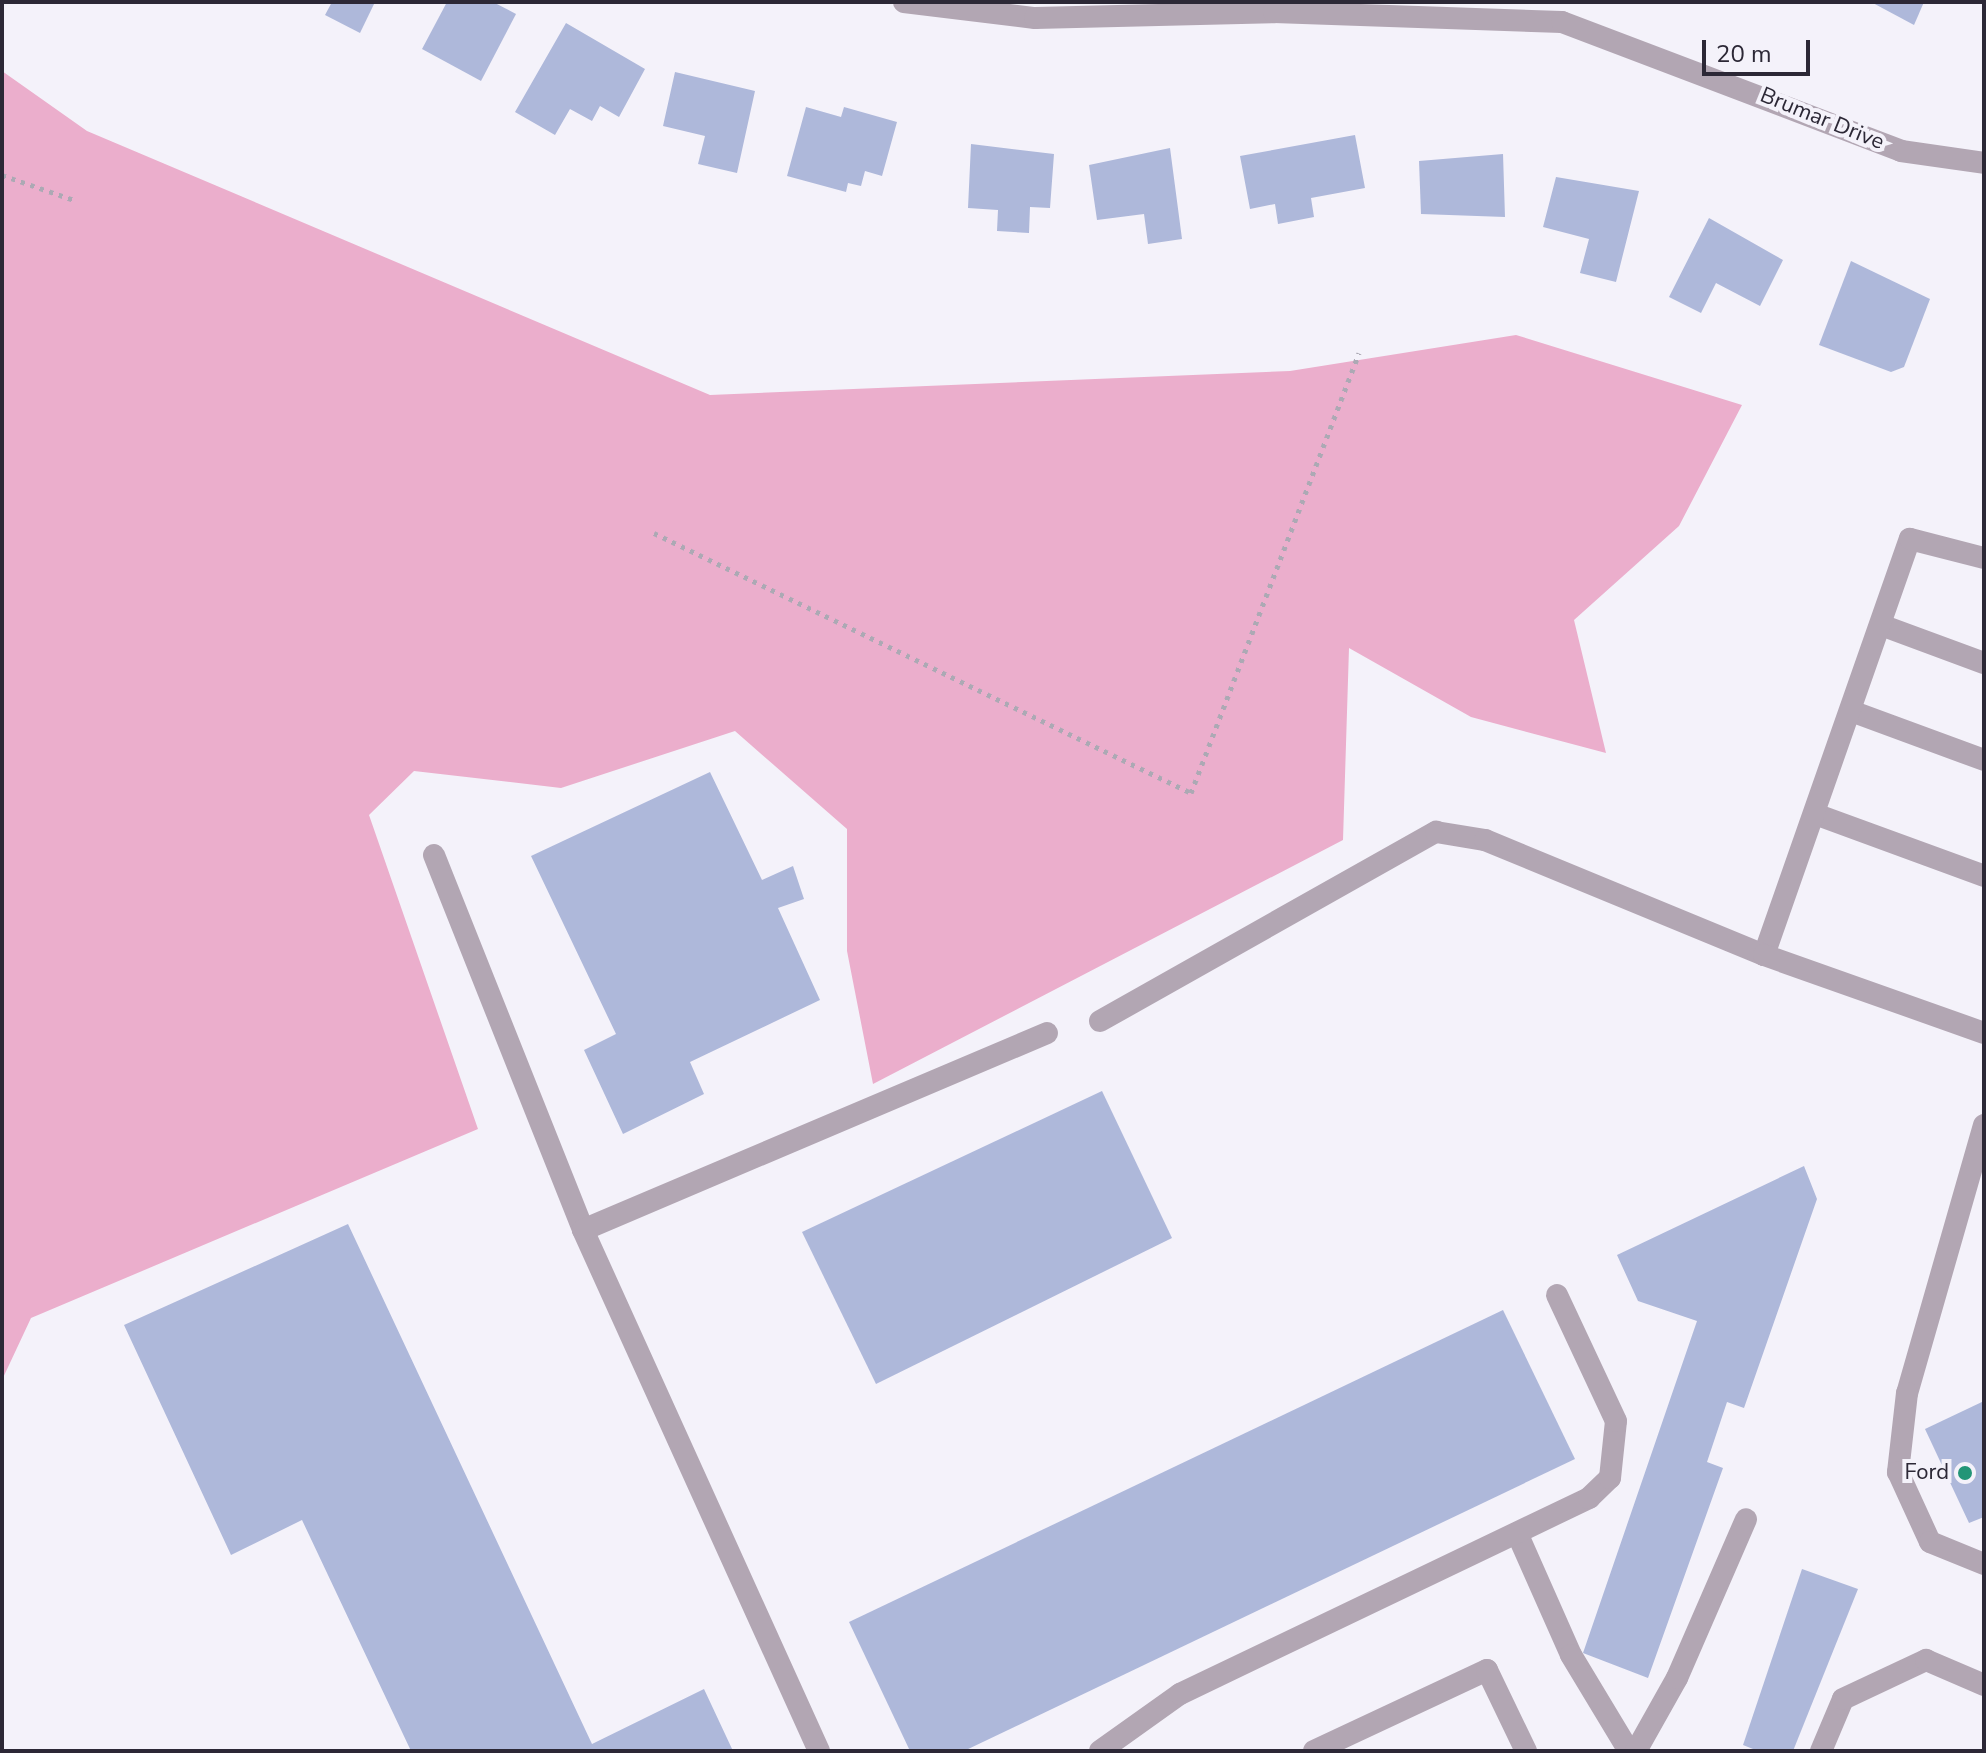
<!DOCTYPE html>
<style>
body{margin:0}
#map{position:relative;width:1986px;height:1753px;overflow:hidden;background:#f4f2fa;font-family:"Nunito Sans",sans-serif}
div>[style]{position:absolute}
.green>*{inset:0;background:#ebaecc}
.building>*{inset:0;background:#aeb8da}
.path>*{height:5px;margin-top:-2.5px;transform-origin:0;background:repeating-linear-gradient(90deg,#aca9b4 0 4px,transparent 0 10px)}
.service>*{height:22px;margin:-11px;padding:0 11px;transform-origin:11px;border-radius:11px;background:#b2a6b3}
.minor>*{height:22px;margin:-11px;padding:0 11px;transform-origin:11px;border-radius:11px;background:#b2a6b3}
.dots>*{width:22px;height:22px;translate:-50% -50%;box-sizing:border-box;border:4px solid #f4f2fa;border-radius:50%}
span{translate:-50% -50%;white-space:nowrap;text-align:center;line-height:1.15;-webkit-text-stroke:8px #f4f2fa;paint-order:stroke}
.street-label{font-size:22px;color:#2c2836}
.poi-label{font-size:22px;color:#2c2836}
.right{translate:-100% -50%;text-align:right}
.frame{position:absolute;inset:0;border:4px solid #2c2836;pointer-events:none}
.scale{position:absolute;left:1702px;top:40px;width:108px;height:36px;box-sizing:border-box;border:4px solid #2c2836;border-top:0;padding-left:10px;font-size:24px;line-height:28px;white-space:nowrap;color:#2c2836;-webkit-text-stroke:6px #f4f2fa;paint-order:stroke}
</style>
<div id="map">
<div class="green">
<div style="clip-path:polygon(2px 71px,87px 131px,710px 395px,1290px 371px,1516px 335px,1742px 405px,1679px 526px,1574px 620px,1606px 753px,1471px 717px,1349px 648px,1343px 840px,873px 1084px,847px 951px,847px 829px,735px 731px,561px 788px,414px 771px,369px 815px,478px 1129px,31px 1318px,2px 1380px)"></div>
</div>
<div class="building">
<div style="clip-path:polygon(332px 2px,375px 2px,360px 33px,325px 15px)"></div>
<div style="clip-path:polygon(447px 2px,493px 2px,516px 14px,481px 81px,422px 49px)"></div>
<div style="clip-path:polygon(1871px 2px,1924px 2px,1914px 25px)"></div>
<div style="clip-path:polygon(566px 23px,645px 69px,619px 117px,600px 106px,592px 121px,570px 109px,555px 135px,515px 112px)"></div>
<div style="clip-path:polygon(675px 72px,755px 91px,737px 173px,698px 164px,705px 136px,663px 126px)"></div>
<div style="clip-path:polygon(806px 107px,841px 117px,844px 107px,897px 122px,882px 176px,865px 171px,861px 186px,848px 183px,846px 192px,787px 176px)"></div>
<div style="clip-path:polygon(1355px 135px,1365px 188px,1311px 198px,1314px 217px,1278px 224px,1275px 204px,1250px 209px,1240px 156px)"></div>
<div style="clip-path:polygon(971px 144px,1054px 154px,1050px 208px,1030px 207px,1029px 233px,997px 231px,998px 210px,968px 208px)"></div>
<div style="clip-path:polygon(1170px 148px,1182px 239px,1148px 244px,1144px 214px,1097px 220px,1089px 165px)"></div>
<div style="clip-path:polygon(1503px 154px,1505px 217px,1421px 214px,1419px 161px)"></div>
<div style="clip-path:polygon(1556px 177px,1639px 191px,1616px 282px,1580px 273px,1589px 239px,1543px 227px)"></div>
<div style="clip-path:polygon(1709px 218px,1783px 260px,1760px 306px,1716px 283px,1701px 313px,1669px 297px)"></div>
<div style="clip-path:polygon(1851px 261px,1930px 299px,1904px 367px,1891px 372px,1819px 345px)"></div>
<div style="clip-path:polygon(710px 772px,762px 880px,793px 866px,804px 899px,778px 908px,820px 1000px,690px 1062px,704px 1094px,623px 1134px,584px 1050px,616px 1034px,531px 856px)"></div>
<div style="clip-path:polygon(1102px 1091px,1172px 1238px,876px 1384px,802px 1232px)"></div>
<div style="clip-path:polygon(1804px 1166px,1817px 1199px,1744px 1408px,1727px 1402px,1707px 1462px,1723px 1468px,1648px 1678px,1583px 1653px,1697px 1321px,1638px 1301px,1617px 1255px)"></div>
<div style="clip-path:polygon(348px 1224px,592px 1744px,704px 1689px,733px 1751px,411px 1751px,302px 1520px,231px 1555px,124px 1325px)"></div>
<div style="clip-path:polygon(1503px 1310px,1575px 1459px,964px 1751px,910px 1751px,849px 1622px)"></div>
<div style="clip-path:polygon(1984px 1401px,1984px 1517px,1969px 1523px,1925px 1429px)"></div>
<div style="clip-path:polygon(1802px 1569px,1858px 1589px,1793px 1751px,1758px 1751px,1743px 1745px)"></div>
</div>
<div class="path">
<div style="left:2px;top:175px;width:79px;rotate:19.1deg"></div>
<div style="left:654px;top:533px;width:597px;rotate:25.83deg"></div>
<div style="left:1191px;top:793px;width:471px;rotate:-69.1deg"></div>
</div>
<div class="service">
<div style="left:1881px;top:625px;width:110px;rotate:20.3deg"></div>
<div style="left:1851px;top:711px;width:142px;rotate:20.2deg"></div>
<div style="left:1815px;top:814px;width:180px;rotate:20.1deg"></div>
<div style="left:434px;top:855px;width:404px;rotate:68.3deg"></div>
<div style="left:583px;top:1230px;width:572px;rotate:65.63deg"></div>
<div style="left:1764px;top:955px;width:441px;rotate:-70.7deg"></div>
<div style="left:1910px;top:539px;width:76px;rotate:14.4deg"></div>
<div style="left:1100px;top:1021px;width:386px;rotate:-29.4deg"></div>
<div style="left:1436px;top:832px;width:50px;rotate:9.3deg"></div>
<div style="left:1485px;top:840px;width:302px;rotate:22.4deg"></div>
<div style="left:1764px;top:955px;width:233px;rotate:19.5deg"></div>
<div style="left:1984px;top:1125px;width:279px;rotate:106deg"></div>
<div style="left:1907px;top:1393px;width:80px;rotate:96.5deg"></div>
<div style="left:1898px;top:1472px;width:77px;rotate:65.4deg"></div>
<div style="left:1930px;top:1542px;width:58px;rotate:22.2deg"></div>
<div style="left:583px;top:1230px;width:504px;rotate:-23deg"></div>
<div style="left:1517px;top:1533px;width:133px;rotate:66.1deg"></div>
<div style="left:1571px;top:1655px;width:112px;rotate:58.9deg"></div>
<div style="left:1100px;top:1751px;width:98px;rotate:-35.5deg"></div>
<div style="left:1180px;top:1694px;width:454px;rotate:-25.6deg"></div>
<div style="left:1589px;top:1498px;width:29px;rotate:-44deg"></div>
<div style="left:1610px;top:1478px;width:57px;rotate:-84deg"></div>
<div style="left:1616px;top:1421px;width:139px;rotate:-115.1deg"></div>
<div style="left:1314px;top:1751px;width:191px;rotate:-25.1deg"></div>
<div style="left:1487px;top:1670px;width:90px;rotate:64.3deg"></div>
<div style="left:1636px;top:1751px;width:84px;rotate:-60.7deg"></div>
<div style="left:1677px;top:1678px;width:173px;rotate:-66.5deg"></div>
<div style="left:1821px;top:1751px;width:56px;rotate:-67.1deg"></div>
<div style="left:1843px;top:1699px;width:92px;rotate:-25.2deg"></div>
<div style="left:1926px;top:1660px;width:63px;rotate:23.3deg"></div>
</div>
<div class="minor">
<div style="left:904px;top:2px;width:132px;rotate:7deg"></div>
<div style="left:1035px;top:18px;width:239px;rotate:-1.4deg"></div>
<div style="left:1274px;top:12px;width:288px;rotate:2deg"></div>
<div style="left:1562px;top:22px;width:363px;rotate:20.8deg"></div>
<div style="left:1901px;top:151px;width:84px;rotate:8.2deg"></div>
</div>
<div class="dots">
<div style="left:1965px;top:1473px;background:#239577"></div>
</div>
<div class="street-label">
<span style="left:1822px;top:119px;rotate:22deg">Brumar Drive</span>
</div>
<div class="poi-label">
<span class="right" style="left:1949px;top:1473px">Ford</span>
</div>
<div class="frame"></div>
<div class="scale">20 m</div>
</div>
